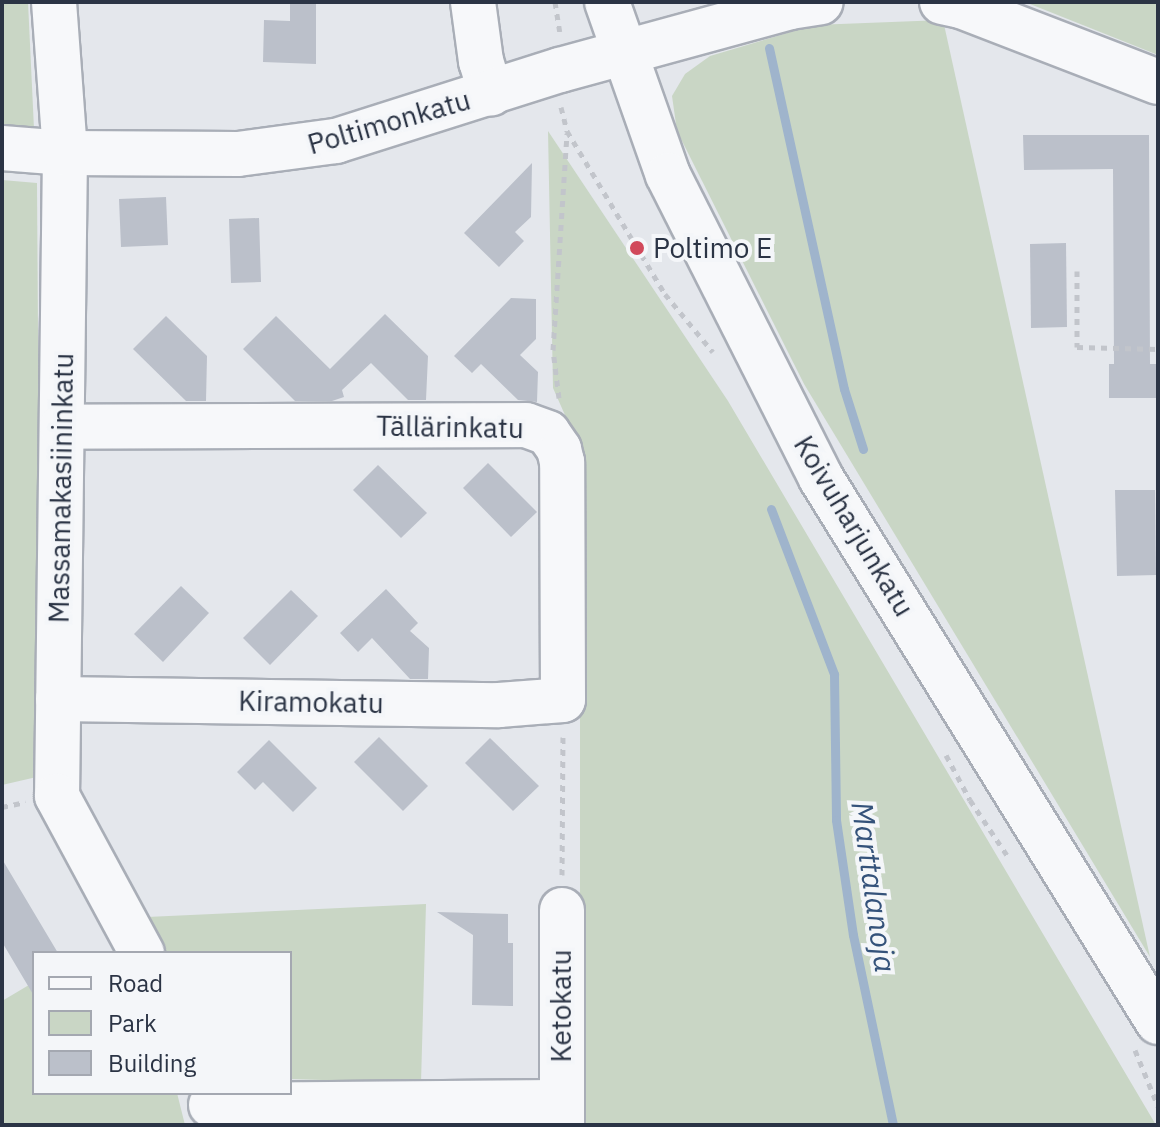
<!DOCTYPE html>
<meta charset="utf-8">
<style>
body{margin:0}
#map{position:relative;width:1160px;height:1127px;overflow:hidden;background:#e4e7ec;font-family:"IBM Plex Sans",sans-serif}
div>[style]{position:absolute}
.green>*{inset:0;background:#c9d6c5}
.stream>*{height:9px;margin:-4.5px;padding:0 4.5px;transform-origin:4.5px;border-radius:4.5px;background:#9fb4cc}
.building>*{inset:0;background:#bbc0ca}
.path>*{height:5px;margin-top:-2.5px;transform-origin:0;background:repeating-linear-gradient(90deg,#c2c5cb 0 6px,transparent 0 12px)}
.roads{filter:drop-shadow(2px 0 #a9aeb7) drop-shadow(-2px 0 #a9aeb7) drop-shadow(0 2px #a9aeb7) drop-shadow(0 -2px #a9aeb7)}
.minor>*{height:44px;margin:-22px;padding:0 22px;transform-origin:22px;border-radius:22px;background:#f7f8fa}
.dots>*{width:22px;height:22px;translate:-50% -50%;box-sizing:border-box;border:4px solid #f4f6f9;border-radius:50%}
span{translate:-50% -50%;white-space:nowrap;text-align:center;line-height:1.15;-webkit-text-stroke:8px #f4f6f9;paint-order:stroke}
.street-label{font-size:28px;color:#2b3445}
.poi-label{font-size:28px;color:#2b3445}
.left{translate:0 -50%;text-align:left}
.water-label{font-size:30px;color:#34527a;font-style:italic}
.frame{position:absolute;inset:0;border:4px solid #2b3445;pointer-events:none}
.legend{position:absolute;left:32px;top:951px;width:260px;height:144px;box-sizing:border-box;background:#f4f6f9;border:2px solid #a4a8b1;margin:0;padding:10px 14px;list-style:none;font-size:24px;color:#2b3445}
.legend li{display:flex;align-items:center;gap:16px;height:40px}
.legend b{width:40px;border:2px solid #a4a8b1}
</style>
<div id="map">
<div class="green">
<div style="clip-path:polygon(2px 2px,28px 2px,34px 129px,2px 127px)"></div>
<div style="clip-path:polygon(1025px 2px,1158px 2px,1158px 55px)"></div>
<div style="clip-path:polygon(943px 20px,1150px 957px,804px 384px,677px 131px,672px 96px,685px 74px,710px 56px,814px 25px)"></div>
<div style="clip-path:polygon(548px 131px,728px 401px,1156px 1125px,580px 1125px,580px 449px,553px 388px)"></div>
<div style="clip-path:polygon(2px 180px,37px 183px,41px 776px,2px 785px)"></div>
<div style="clip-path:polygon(426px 904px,421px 1083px,290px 1079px,290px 953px,166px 953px,147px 917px)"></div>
<div style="clip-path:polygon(34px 982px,34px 1093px,177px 1093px,185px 1125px,2px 1125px,2px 1001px)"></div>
</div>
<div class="stream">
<div style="left:769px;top:48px;width:349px;rotate:77.6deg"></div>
<div style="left:844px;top:389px;width:63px;rotate:72.4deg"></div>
<div style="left:771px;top:509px;width:177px;rotate:69.1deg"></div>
<div style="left:834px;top:674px;width:146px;rotate:89.2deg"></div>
<div style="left:836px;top:820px;width:116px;rotate:81.6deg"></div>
<div style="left:853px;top:935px;width:194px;rotate:78.1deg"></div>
</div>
<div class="building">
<div style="clip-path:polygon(290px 2px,316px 2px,316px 64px,263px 62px,264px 20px,290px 21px)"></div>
<div style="clip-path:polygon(1023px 135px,1149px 135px,1150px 364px,1158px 364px,1158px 398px,1109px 398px,1109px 364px,1114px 364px,1113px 169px,1024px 170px)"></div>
<div style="clip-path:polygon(532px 163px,531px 217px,515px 232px,524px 241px,499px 267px,464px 233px)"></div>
<div style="clip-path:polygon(166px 197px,168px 245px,121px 247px,119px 199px)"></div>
<div style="clip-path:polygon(259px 218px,261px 282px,231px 283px,229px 219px)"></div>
<div style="clip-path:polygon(1066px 243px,1067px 327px,1031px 328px,1030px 244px)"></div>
<div style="clip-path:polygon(511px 298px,536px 299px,536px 339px,520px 355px,538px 372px,537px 402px,518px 400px,481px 364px,472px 373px,454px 356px)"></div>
<div style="clip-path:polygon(385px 314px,428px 356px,426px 400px,408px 400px,371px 363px,342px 390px,344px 397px,332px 401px,295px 401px,243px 349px,276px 316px,330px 369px)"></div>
<div style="clip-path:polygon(166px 316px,207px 356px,206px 401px,186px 401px,133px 349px)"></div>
<div style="clip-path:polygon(488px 463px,537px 512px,511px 537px,463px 488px)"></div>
<div style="clip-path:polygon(378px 465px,427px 513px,401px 538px,353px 490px)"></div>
<div style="clip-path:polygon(1115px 490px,1155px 490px,1156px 575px,1117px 576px)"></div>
<div style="clip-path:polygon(181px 586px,209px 613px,163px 662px,134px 634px)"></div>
<div style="clip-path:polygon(386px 589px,418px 623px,410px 631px,429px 648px,428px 679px,410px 679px,372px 638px,358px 652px,340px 633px)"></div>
<div style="clip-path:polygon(291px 590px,318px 616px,270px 665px,243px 638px)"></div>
<div style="clip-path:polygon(379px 737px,428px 786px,403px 811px,354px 762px)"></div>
<div style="clip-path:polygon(490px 738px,539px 786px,513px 811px,465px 763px)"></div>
<div style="clip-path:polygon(269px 740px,317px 788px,293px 812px,263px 782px,255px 790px,237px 772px)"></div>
<div style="clip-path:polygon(2px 859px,58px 953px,34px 953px,34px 996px,2px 942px)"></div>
<div style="clip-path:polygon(437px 912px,508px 914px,508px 943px,513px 943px,513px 1006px,472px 1005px,473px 935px)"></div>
</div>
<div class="path">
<div style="left:555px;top:2px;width:30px;rotate:81deg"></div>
<div style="left:561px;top:107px;width:25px;rotate:76deg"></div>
<div style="left:567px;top:131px;width:190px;rotate:59deg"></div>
<div style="left:665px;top:294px;width:75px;rotate:50.4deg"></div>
<div style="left:1077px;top:271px;width:76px;rotate:90deg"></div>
<div style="left:1077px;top:347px;width:81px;rotate:1.4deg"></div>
<div style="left:559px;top:398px;width:48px;rotate:-97.1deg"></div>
<div style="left:553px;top:350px;width:217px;rotate:-86.3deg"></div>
<div style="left:946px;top:755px;width:51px;rotate:61.9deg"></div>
<div style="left:970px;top:800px;width:66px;rotate:56.1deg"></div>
<div style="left:2px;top:807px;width:24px;rotate:-12deg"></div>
<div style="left:562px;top:875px;width:138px;rotate:-89.6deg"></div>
<div style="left:1135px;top:1050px;width:61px;rotate:67.7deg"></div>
</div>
<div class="roads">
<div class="minor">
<div style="left:54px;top:2px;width:151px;rotate:85.8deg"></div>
<div style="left:65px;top:153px;width:643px;rotate:90.71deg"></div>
<div style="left:57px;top:796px;width:179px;rotate:61.6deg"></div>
<div style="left:473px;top:2px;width:60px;rotate:82.3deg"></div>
<div style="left:481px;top:61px;width:34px;rotate:73deg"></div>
<div style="left:607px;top:2px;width:183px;rotate:70.6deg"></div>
<div style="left:668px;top:175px;width:339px;rotate:63.2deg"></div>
<div style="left:821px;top:478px;width:640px;rotate:58.22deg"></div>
<div style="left:942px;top:2px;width:19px;rotate:12deg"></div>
<div style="left:961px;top:6px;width:211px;rotate:21.1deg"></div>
<div style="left:2px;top:148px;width:63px;rotate:4.5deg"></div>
<div style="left:65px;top:153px;width:173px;rotate:0.3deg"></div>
<div style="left:238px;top:154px;width:99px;rotate:-7.6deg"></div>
<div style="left:336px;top:141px;width:235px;rotate:-17.6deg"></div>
<div style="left:560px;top:70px;width:238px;rotate:-15.3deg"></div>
<div style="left:790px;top:7px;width:31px;rotate:-9deg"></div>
<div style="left:58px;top:699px;width:441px;rotate:0.8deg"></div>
<div style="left:499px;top:705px;width:64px;rotate:-4.5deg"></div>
<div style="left:563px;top:700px;width:238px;rotate:-90.2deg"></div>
<div style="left:562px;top:462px;width:13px;rotate:-103deg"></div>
<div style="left:559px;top:449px;width:19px;rotate:-125deg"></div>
<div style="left:548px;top:433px;width:23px;rotate:-160deg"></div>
<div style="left:526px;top:425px;width:464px;rotate:179.8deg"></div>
<div style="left:211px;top:1105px;width:350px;rotate:-0.5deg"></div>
<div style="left:562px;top:1125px;width:215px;rotate:-90deg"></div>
</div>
</div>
<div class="dots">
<div style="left:637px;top:248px;background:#d1495b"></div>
</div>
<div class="street-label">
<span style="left:389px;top:122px;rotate:-16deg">Poltimonkatu</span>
<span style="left:450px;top:427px;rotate:1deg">Tällärinkatu</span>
<span style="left:61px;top:488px;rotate:-89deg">Massamakasiininkatu</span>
<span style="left:854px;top:526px;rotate:59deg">Koivuharjunkatu</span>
<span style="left:311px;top:702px;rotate:1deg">Kiramokatu</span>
<span style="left:561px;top:1006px;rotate:-90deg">Ketokatu</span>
</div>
<div class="poi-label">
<span class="left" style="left:653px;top:248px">Poltimo E</span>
</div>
<div class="water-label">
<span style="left:874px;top:887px;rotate:82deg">Marttalanoja</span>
</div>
<div class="frame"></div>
<ul class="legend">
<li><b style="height:10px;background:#f7f8fa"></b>Road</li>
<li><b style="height:22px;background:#c9d6c5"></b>Park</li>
<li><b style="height:22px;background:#bbc0ca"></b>Building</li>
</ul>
</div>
